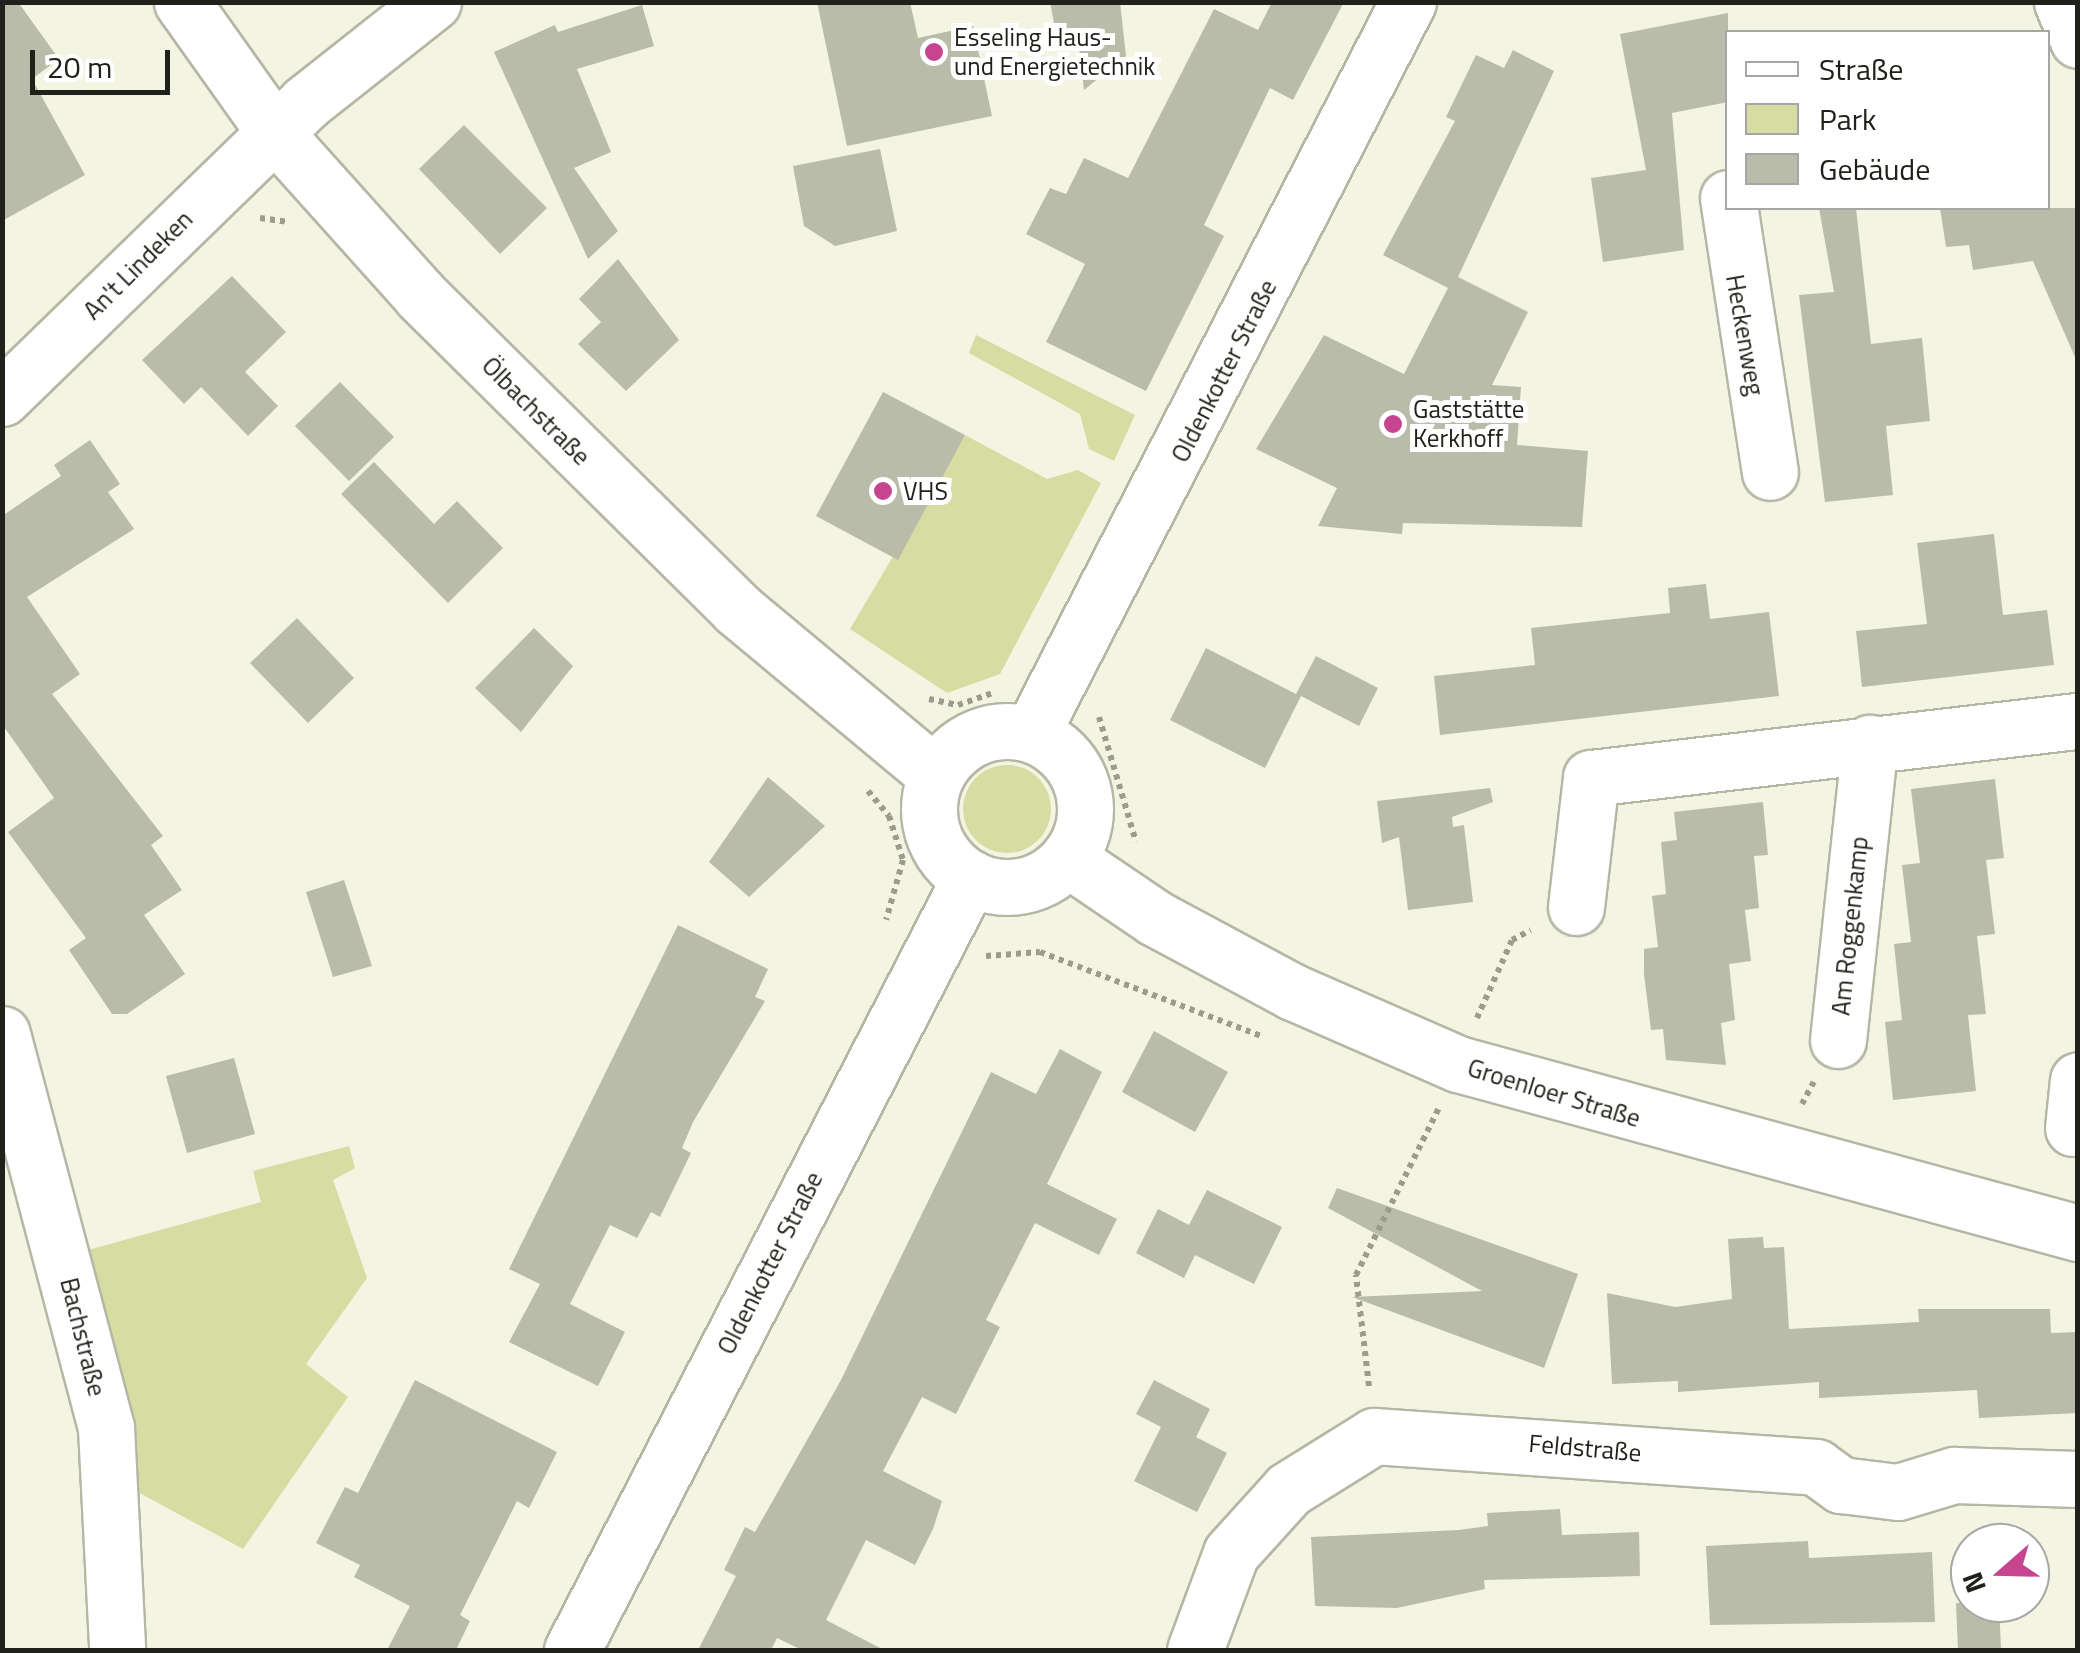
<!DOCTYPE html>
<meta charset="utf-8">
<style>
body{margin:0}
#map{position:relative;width:2080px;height:1653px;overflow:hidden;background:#f3f5e2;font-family:"Titillium Web",sans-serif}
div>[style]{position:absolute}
.green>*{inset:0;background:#d7dca3}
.round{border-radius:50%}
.building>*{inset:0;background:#babcaa}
.path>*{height:6px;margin-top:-3px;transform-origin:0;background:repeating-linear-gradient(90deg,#9b9c8e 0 5px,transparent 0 10px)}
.roads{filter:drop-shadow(2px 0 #b5b7a5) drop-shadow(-2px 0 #b5b7a5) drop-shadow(0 2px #b5b7a5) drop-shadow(0 -2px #b5b7a5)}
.minor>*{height:55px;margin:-27.5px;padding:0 27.5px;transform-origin:27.5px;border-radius:27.5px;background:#fff}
.minor>.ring{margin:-27.5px;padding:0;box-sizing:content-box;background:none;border:55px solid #fff;border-radius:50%}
.dots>*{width:28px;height:28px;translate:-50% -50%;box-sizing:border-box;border:5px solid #fff;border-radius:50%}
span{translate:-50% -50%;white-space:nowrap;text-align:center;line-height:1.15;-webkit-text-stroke:10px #fff;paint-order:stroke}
.poi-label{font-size:25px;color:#21211b}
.left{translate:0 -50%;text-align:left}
.street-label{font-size:25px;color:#21211b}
.frame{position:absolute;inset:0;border:5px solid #21211b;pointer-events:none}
.legend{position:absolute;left:1725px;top:30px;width:325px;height:180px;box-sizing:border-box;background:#fff;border:2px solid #a6a6a4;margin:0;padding:12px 18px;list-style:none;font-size:30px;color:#21211b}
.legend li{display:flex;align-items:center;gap:20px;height:50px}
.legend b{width:50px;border:2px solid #a6a6a4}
.north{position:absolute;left:1950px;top:1523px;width:100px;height:100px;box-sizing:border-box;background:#fff;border:2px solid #a6a6a4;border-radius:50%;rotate:250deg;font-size:28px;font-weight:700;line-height:40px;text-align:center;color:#21211b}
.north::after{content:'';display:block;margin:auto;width:35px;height:45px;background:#c7458f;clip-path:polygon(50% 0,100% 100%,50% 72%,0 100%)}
.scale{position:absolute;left:30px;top:50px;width:140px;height:45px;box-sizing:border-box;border:5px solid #21211b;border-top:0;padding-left:12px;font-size:30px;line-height:35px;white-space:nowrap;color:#21211b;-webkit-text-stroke:8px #fff;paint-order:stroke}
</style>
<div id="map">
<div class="green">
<div style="clip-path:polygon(976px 335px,1135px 415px,1114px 461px,1089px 449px,1080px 414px,969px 353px)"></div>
<div style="clip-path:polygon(965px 435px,1047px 479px,1078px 470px,1101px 483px,1000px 674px,947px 693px,850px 629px)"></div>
<div class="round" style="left:963px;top:765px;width:88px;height:88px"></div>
<div style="clip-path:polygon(349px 1146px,355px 1168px,333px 1180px,367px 1278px,306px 1364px,348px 1397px,243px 1549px,134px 1490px,81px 1252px,261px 1202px,253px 1171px)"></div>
</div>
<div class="building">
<div style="clip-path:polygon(2px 2px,18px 2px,59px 59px,32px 79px,85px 175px,2px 221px)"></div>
<div style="clip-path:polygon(817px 2px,910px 2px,918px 38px,973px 26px,992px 116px,847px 146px)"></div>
<div style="clip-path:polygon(1050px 2px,1120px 2px,1126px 56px,1084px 90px,1079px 48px,1059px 50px)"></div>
<div style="clip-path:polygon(1272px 2px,1344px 2px,1293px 100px,1270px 88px,1204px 225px,1224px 236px,1146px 391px,1046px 342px,1085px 264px,1026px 234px,1050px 188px,1066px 194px,1084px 158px,1128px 178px,1214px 9px,1258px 30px)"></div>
<div style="clip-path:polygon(642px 5px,654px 46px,577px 69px,611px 152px,574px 168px,618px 231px,588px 259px,494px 52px,555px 25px,558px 32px)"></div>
<div style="clip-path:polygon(1728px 13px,1728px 102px,1672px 113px,1684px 250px,1603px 262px,1591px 178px,1646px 170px,1620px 34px)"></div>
<div style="clip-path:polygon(1513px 50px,1554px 71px,1458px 277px,1528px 312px,1492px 385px,1521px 387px,1517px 445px,1588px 451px,1582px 527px,1403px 523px,1402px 534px,1318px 526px,1337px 488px,1256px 449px,1324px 335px,1404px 374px,1448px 288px,1383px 255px,1455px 121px,1446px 117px,1476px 55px,1504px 68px)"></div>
<div style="clip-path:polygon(464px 125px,547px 208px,500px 254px,419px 169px)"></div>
<div style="clip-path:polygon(880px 149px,897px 231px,835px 246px,804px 226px,793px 166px)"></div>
<div style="clip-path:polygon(1819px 208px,1856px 208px,1871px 344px,1922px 338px,1930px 421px,1886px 426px,1893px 495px,1825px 502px,1799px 295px,1834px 292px)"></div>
<div style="clip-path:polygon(1940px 208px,2078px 208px,2078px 364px,2033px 261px,1973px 270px,1969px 245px,1946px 247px)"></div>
<div style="clip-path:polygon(618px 259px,679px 340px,626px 391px,578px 344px,601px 322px,579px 299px)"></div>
<div style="clip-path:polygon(232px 276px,286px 332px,245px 372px,278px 406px,248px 436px,201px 387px,184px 404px,142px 360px)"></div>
<div style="clip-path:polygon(340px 382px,394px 437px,349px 481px,295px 426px)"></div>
<div style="clip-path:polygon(883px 392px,965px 435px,898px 560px,816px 516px)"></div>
<div style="clip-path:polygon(90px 440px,120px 484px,108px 492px,134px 529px,27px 597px,80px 674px,52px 694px,163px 836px,151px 845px,182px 890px,144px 915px,185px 974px,127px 1014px,112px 1014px,69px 950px,86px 938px,8px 832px,54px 798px,2px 724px,2px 516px,61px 476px,54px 465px)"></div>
<div style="clip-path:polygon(374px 462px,434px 524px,457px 501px,503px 548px,448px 603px,341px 494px)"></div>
<div style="clip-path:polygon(1994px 534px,2003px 615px,2047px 610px,2054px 665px,1862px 687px,1856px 631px,1927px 624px,1917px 543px)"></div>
<div style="clip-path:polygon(1706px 584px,1710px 619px,1769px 612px,1779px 696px,1440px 735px,1434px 676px,1535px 665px,1531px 628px,1670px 613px,1668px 588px)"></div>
<div style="clip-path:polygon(297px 618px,354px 678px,308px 723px,250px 663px)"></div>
<div style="clip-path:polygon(534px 628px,573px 666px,521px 732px,475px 688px)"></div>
<div style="clip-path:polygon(1206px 648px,1296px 694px,1316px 656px,1378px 688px,1359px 726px,1301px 696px,1265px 768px,1170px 720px)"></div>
<div style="clip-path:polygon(768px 777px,825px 826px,749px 897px,709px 862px)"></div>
<div style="clip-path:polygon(1995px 779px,2004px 858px,1986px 860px,1995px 934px,1977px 936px,1986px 1014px,1968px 1015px,1976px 1091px,1893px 1100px,1885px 1022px,1902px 1020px,1894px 944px,1911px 942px,1902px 865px,1920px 863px,1911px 789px)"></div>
<div style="clip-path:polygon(1490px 788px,1493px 802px,1452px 817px,1453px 827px,1464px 825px,1473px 902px,1408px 910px,1399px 837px,1382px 843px,1377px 801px)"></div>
<div style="clip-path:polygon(1763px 802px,1768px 855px,1754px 856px,1759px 908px,1745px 910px,1751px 961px,1729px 964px,1735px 1020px,1721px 1023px,1726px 1065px,1666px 1060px,1663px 1029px,1651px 1030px,1644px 974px,1644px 949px,1658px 947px,1652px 896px,1666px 894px,1661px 842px,1677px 840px,1674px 812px)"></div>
<div style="clip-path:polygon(344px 880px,372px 966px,333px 977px,306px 892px)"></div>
<div style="clip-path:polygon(678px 925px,768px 969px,755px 997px,765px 1001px,693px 1122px,682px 1148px,691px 1153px,660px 1217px,651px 1212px,637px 1238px,610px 1225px,570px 1304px,625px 1332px,598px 1386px,509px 1342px,540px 1284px,509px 1269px)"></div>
<div style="clip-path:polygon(1154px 1031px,1228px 1072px,1195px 1132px,1122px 1092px)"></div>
<div style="clip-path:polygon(1060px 1049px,1102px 1072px,1047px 1184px,1117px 1219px,1099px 1255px,1035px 1223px,986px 1320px,1000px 1327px,956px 1414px,922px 1397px,883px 1471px,942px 1501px,933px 1529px,915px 1565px,866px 1540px,826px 1620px,884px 1650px,802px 1650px,777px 1638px,771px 1650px,698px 1650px,736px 1576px,724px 1570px,745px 1527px,755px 1532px,841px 1380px,991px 1072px,1036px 1094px)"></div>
<div style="clip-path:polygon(234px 1058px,255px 1134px,187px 1153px,166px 1076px)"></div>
<div style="clip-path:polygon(1337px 1188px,1578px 1274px,1544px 1368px,1352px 1297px,1482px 1291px,1328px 1208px)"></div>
<div style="clip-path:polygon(1207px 1190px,1282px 1227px,1254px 1284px,1195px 1255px,1184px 1278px,1136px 1253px,1158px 1209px,1189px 1225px)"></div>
<div style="clip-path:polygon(1763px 1237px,1764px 1248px,1784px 1247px,1789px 1329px,1919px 1322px,1918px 1309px,2050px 1309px,2051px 1333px,2078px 1332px,2078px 1413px,1979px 1418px,1977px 1390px,1819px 1398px,1819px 1382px,1678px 1392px,1678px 1381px,1612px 1384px,1607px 1293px,1675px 1307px,1732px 1299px,1728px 1239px)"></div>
<div style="clip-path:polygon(415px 1380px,557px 1452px,529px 1508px,517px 1501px,460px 1615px,470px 1621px,456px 1650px,387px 1650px,410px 1606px,354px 1577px,360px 1565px,316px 1543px,345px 1487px,358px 1493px)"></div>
<div style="clip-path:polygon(1154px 1380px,1210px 1409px,1196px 1437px,1227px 1453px,1197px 1512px,1134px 1481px,1161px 1427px,1136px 1414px)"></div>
<div style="clip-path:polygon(1560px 1509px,1562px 1535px,1639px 1532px,1640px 1576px,1484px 1580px,1485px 1589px,1397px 1608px,1315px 1606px,1311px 1537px,1459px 1530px,1488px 1526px,1487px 1513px)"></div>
<div style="clip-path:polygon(1808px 1541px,1809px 1558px,1932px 1552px,1935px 1622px,1710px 1625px,1706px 1546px)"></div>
<div style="clip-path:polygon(1956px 1603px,1999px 1603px,2001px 1650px,1958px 1650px)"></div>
</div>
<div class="path">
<div style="left:260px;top:218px;width:27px;rotate:8deg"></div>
<div style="left:929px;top:699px;width:30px;rotate:12deg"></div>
<div style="left:958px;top:705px;width:37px;rotate:-19deg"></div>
<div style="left:1099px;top:717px;width:130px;rotate:73.5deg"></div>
<div style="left:868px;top:791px;width:33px;rotate:50deg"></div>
<div style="left:889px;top:816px;width:46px;rotate:72.3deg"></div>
<div style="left:903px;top:860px;width:62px;rotate:105.8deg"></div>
<div style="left:986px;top:956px;width:54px;rotate:-4.2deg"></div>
<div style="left:1040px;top:952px;width:236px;rotate:20.8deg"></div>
<div style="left:1477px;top:1018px;width:85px;rotate:-65.8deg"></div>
<div style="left:1512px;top:940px;width:21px;rotate:-28deg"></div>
<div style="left:1802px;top:1104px;width:27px;rotate:-62deg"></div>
<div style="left:1369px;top:1386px;width:112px;rotate:-96.7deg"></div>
<div style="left:1356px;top:1275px;width:186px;rotate:-63.6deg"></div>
</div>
<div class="roads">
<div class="minor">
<div style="left:182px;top:2px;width:161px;rotate:54.6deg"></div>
<div style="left:275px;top:133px;width:219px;rotate:48.1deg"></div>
<div style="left:421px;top:296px;width:445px;rotate:44.7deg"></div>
<div style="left:737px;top:609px;width:259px;rotate:39.8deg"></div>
<div style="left:2062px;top:2px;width:41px;rotate:67.2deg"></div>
<div style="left:1728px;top:198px;width:277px;rotate:81.3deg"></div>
<div style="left:2px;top:398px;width:423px;rotate:-44.2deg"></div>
<div style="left:305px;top:103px;width:163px;rotate:-38.3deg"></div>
<div class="ring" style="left:929px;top:731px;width:101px;height:101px"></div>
<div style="left:1031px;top:734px;width:823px;rotate:-62.75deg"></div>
<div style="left:1068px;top:859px;width:105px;rotate:34.1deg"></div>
<div style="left:1155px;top:918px;width:157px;rotate:28.2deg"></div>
<div style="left:1293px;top:992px;width:180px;rotate:23.6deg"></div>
<div style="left:1458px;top:1064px;width:643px;rotate:15.25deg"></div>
<div style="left:1576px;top:907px;width:130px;rotate:-83.4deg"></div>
<div style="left:1591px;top:778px;width:490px;rotate:-6.7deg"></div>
<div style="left:2px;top:1034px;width:407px;rotate:75.2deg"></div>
<div style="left:106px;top:1428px;width:219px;rotate:87.1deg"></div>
<div style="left:1838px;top:1040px;width:299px;rotate:-83.9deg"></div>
<div style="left:2073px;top:1128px;width:48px;rotate:-84.1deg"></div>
<div style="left:572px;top:1650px;width:869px;rotate:-62.73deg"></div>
<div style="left:1195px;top:1650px;width:103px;rotate:-69.6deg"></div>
<div style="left:1231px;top:1553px;width:86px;rotate:-47.8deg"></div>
<div style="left:1289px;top:1489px;width:100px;rotate:-31.9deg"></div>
<div style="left:1374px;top:1436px;width:443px;rotate:4deg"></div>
<div style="left:1816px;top:1467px;width:31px;rotate:36deg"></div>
<div style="left:1841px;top:1485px;width:57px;rotate:7deg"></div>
<div style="left:1898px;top:1492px;width:59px;rotate:-16.9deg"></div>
<div style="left:1954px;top:1475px;width:124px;rotate:1.8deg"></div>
</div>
</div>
<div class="dots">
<div style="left:934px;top:52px;background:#c7458f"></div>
<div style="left:1393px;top:424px;background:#c7458f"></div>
<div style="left:883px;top:491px;background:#c7458f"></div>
</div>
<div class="poi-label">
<span class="left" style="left:954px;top:52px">Esseling Haus-<br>und Energietechnik</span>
<span class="left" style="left:1413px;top:424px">Gaststätte<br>Kerkhoff</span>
<span class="left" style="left:903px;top:491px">VHS</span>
</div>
<div class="street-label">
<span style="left:138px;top:265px;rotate:-45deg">An't Lindeken</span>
<span style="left:1745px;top:335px;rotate:80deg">Heckenweg</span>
<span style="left:1224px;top:371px;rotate:-63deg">Oldenkotter Straße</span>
<span style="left:536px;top:411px;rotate:45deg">Ölbachstraße</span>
<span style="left:1850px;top:926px;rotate:-84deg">Am Roggenkamp</span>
<span style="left:1554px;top:1093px;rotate:17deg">Groenloer Straße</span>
<span style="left:770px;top:1263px;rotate:-63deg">Oldenkotter Straße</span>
<span style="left:83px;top:1337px;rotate:76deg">Bachstraße</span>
<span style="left:1585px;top:1448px;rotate:5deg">Feldstraße</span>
</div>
<div class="frame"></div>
<ul class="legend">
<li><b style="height:12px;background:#fff"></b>Straße</li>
<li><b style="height:28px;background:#d7dca3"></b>Park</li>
<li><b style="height:28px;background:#babcaa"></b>Gebäude</li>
</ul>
<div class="north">N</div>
<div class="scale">20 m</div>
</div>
